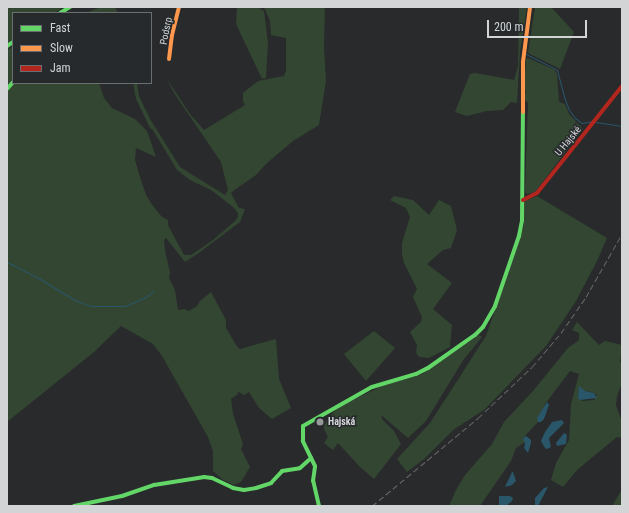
<!DOCTYPE html>
<meta charset="utf-8">
<style>
body{margin:0}
#map{position:relative;width:629px;height:513px;overflow:hidden;background:#282a2c;font-family:"Roboto Condensed",sans-serif}
div>[style]{position:absolute}
.green>*{inset:0;background:#334631}
.water>*{inset:0;background:#2a566a}
.stream>*{height:1px;margin:-0.5px;padding:0 0.5px;transform-origin:0.5px;border-radius:0.5px;background:#2a566a}
.fast>*{height:4px;margin:-2px;padding:0 2px;transform-origin:2px;border-radius:2px;background:#63d668}
.slow>*{height:4px;margin:-2px;padding:0 2px;transform-origin:2px;border-radius:2px;background:#ff974d}
.jam>*{height:4px;margin:-2px;padding:0 2px;transform-origin:2px;border-radius:2px;background:#b3261e}
.rail>*{height:1px;margin-top:-0.5px;transform-origin:0;background:repeating-linear-gradient(90deg,#666664 0 6px,transparent 0 9px)}
.dots>*{width:11px;height:11px;translate:-50% -50%;box-sizing:border-box;border:2px solid #272a2d;border-radius:50%}
span{translate:-50% -50%;white-space:nowrap;text-align:center;line-height:1.15;-webkit-text-stroke:3px #272a2d;paint-order:stroke}
.street-label{font-size:10px;color:#d2d4d6}
.poi-label{font-size:10px;color:#d2d4d6;font-weight:700}
.left{translate:0 -50%;text-align:left}
.frame{position:absolute;inset:0;border:8px solid #d2d4d6;pointer-events:none}
.legend{position:absolute;left:12px;top:12px;width:140px;height:72px;box-sizing:border-box;background:#272a2d;border:1px solid #6b6e71;margin:0;padding:5px 7px;list-style:none;font-size:12px;color:#d2d4d6}
.legend li{display:flex;align-items:center;gap:8px;height:20px}
.legend b{width:20px;border:1px solid #6b6e71}
.scale{position:absolute;left:487px;top:20px;width:100px;height:18px;box-sizing:border-box;border:2px solid #d2d4d6;border-top:0;padding-left:5px;font-size:12px;line-height:14px;white-space:nowrap;color:#d2d4d6;-webkit-text-stroke:3px #272a2d;paint-order:stroke}
</style>
<div id="map">
<div class="green">
<div style="clip-path:polygon(7px 7px,63px 7px,55px 13px,13px 13px,13px 39px,7px 43px)"></div>
<div style="clip-path:polygon(101px 7px,115px 7px,118px 13px,86px 13px)"></div>
<div style="clip-path:polygon(237px 7px,258px 7px,264px 11px,268px 43px,266px 78px,262px 79px,236px 24px)"></div>
<div style="clip-path:polygon(261px 7px,325px 7px,324px 48px,326px 81px,319px 125px,293px 141px,267px 163px,256px 175px,233px 191px,231px 193px,239px 208px,245px 209px,240px 222px,200px 252px,185px 262px,166px 238px,164px 240px,165px 251px,170px 272px,169px 278px,175px 290px,178px 310px,184px 309px,189px 311px,197px 306px,200px 301px,211px 292px,226px 320px,226px 328px,238px 348px,240px 349px,276px 339px,279px 379px,291px 408px,272px 419px,259px 408px,249px 392px,244px 395px,237px 391px,238px 394px,231px 399px,233px 414px,243px 444px,241px 449px,250px 467px,241px 482px,234px 485px,223px 480px,213px 471px,213px 451px,208px 437px,162px 356px,153px 344px,121px 326px,94px 352px,7px 422px,7px 50px,13px 46px,13px 83px,99px 83px,104px 98px,112px 108px,135px 119px,147px 131px,156px 157px,136px 148px,135px 160px,140px 177px,146px 195px,153px 206px,162px 217px,168px 220px,168px 225px,184px 255px,191px 255px,213px 240px,235px 221px,238px 217px,238px 213px,233px 207px,211px 190px,190px 180px,177px 170px,153px 130px,150px 128px,136px 99px,133px 83px,137px 83px,139px 96px,150px 119px,180px 167px,225px 195px,228px 190px,221px 162px,174px 93px,167px 79px,190px 114px,204px 130px,245px 105px,243px 101px,243px 93px,258px 81px,284px 76px,286px 71px,286px 38px,271px 35px,270px 21px,265px 9px)"></div>
<div style="clip-path:polygon(519px 7px,527px 7px,520px 52px,517px 103px,511px 102px,503px 110px,487px 111px,467px 116px,455px 112px,470px 74px,475px 73px,514px 80px,518px 66px)"></div>
<div style="clip-path:polygon(535px 7px,551px 7px,574px 32px,560px 69px,528px 53px)"></div>
<div style="clip-path:polygon(528px 58px,555px 70px,557px 74px,559px 102px,565px 104px,569px 114px,583px 129px,535px 192px,527px 194px,525px 192px,528px 103px,524px 99px,526px 91px,524px 89px,526px 59px)"></div>
<div style="clip-path:polygon(394px 196px,413px 200px,429px 215px,439px 200px,451px 206px,457px 230px,451px 248px,443px 250px,427px 264px,452px 283px,433px 309px,452px 325px,450px 347px,429px 358px,419px 357px,416px 353px,417px 345px,410px 332px,421px 322px,422px 317px,413px 297px,417px 289px,404px 263px,402px 254px,402px 243px,410px 217px,406px 208px,390px 200px)"></div>
<div style="clip-path:polygon(537px 196px,607px 238px,597px 261px,576px 301px,546px 346px,484px 410px,453px 430px,424px 459px,407px 472px,397px 459px,430px 423px,486px 336px,524px 225px,524px 205px,525px 201px)"></div>
<div style="clip-path:polygon(evenodd,577px 322px,599px 345px,605px 341px,622px 345px,620px 361px,622px 366px,622px 383px,617px 396px,616px 405px,622px 422px,622px 438px,617px 437px,595px 455px,577px 470px,563px 487px,551px 480px,556px 463px,569px 440px,571px 404px,579px 374px,570px 371px,545px 404px,538px 422px,523px 438px,525px 442px,516px 448px,511px 461px,480px 506px,449px 506px,456px 490px,465px 475px,492px 444px,504px 422px,533px 391px,568px 348px,579px 340px,579px 333px,572px 330px,577px 322px,579px 390px,592px 392px,597px 395px,594px 400px,582px 401px,578px 395px,579px 390px)"></div>
<div style="clip-path:polygon(374px 331px,395px 348px,366px 381px,344px 354px)"></div>
<div style="clip-path:polygon(479px 335px,482px 337px,464px 359px,426px 421px,408px 438px,381px 415px,382px 419px,394px 431px,401px 444px,374px 479px,360px 467px,338px 443px,333px 450px,324px 443px,328px 437px,324px 429px,324px 424px,338px 407px,382px 386px,422px 374px)"></div>
<div style="clip-path:polygon(622px 488px,622px 506px,612px 506px,621px 491px)"></div>
</div>
<div class="water">
<div style="clip-path:polygon(579px 386px,585px 391px,594px 393px,597px 398px,580px 400px,578px 398px)"></div>
<div style="clip-path:polygon(547px 402px,549px 405px,544px 419px,541px 422px,538px 422px,537px 418px)"></div>
<div style="clip-path:polygon(562px 420px,564px 423px,549px 438px,551px 447px,547px 449px,545px 448px,541px 441px,545px 432px,552px 422px)"></div>
<div style="clip-path:polygon(564px 433px,567px 435px,566px 444px,557px 446px,556px 443px)"></div>
<div style="clip-path:polygon(526px 436px,531px 440px,531px 443px,528px 453px,524px 448px,525px 444px,523px 438px)"></div>
<div style="clip-path:polygon(512px 472px,513px 472px,516px 481px,512px 485px,505px 487px)"></div>
<div style="clip-path:polygon(548px 487px,538px 506px,535px 506px,535px 498px,544px 488px)"></div>
<div style="clip-path:polygon(499px 496px,510px 496px,513px 498px,512px 501px,506px 506px,499px 506px)"></div>
</div>
<div class="stream">
<div style="left:526px;top:54px;width:35px;rotate:27deg"></div>
<div style="left:557px;top:70px;width:28px;rotate:75deg"></div>
<div style="left:564px;top:97px;width:14px;rotate:69deg"></div>
<div style="left:569px;top:110px;width:10px;rotate:53deg"></div>
<div style="left:575px;top:118px;width:9px;rotate:36deg"></div>
<div style="left:582px;top:123px;width:11px;rotate:-10deg"></div>
<div style="left:596px;top:122px;width:26px;rotate:9deg"></div>
<div style="left:7px;top:262px;width:31px;rotate:27deg"></div>
<div style="left:35px;top:276px;width:47px;rotate:31deg"></div>
<div style="left:75px;top:300px;width:17px;rotate:21deg"></div>
<div style="left:91px;top:306px;width:34px"></div>
<div style="left:125px;top:306px;width:21px;rotate:-23deg"></div>
<div style="left:144px;top:298px;width:12px;rotate:-35deg"></div>
</div>
<div class="fast">
<div style="left:60px;top:13px;width:12px;rotate:-31deg"></div>
<div style="left:7px;top:46px;width:7px;rotate:-34deg"></div>
<div style="left:7px;top:89px;width:9px;rotate:-49deg"></div>
<div style="left:74px;top:506px;width:49px;rotate:-11.8deg"></div>
<div style="left:122px;top:496px;width:34px;rotate:-19deg"></div>
<div style="left:154px;top:485px;width:51px;rotate:-9.1deg"></div>
<div style="left:204px;top:477px;width:8px;rotate:7deg"></div>
<div style="left:212px;top:478px;width:23px;rotate:25deg"></div>
<div style="left:233px;top:488px;width:11px;rotate:10deg"></div>
<div style="left:244px;top:490px;width:12px;rotate:-9deg"></div>
<div style="left:256px;top:488px;width:16px;rotate:-18deg"></div>
<div style="left:271px;top:483px;width:16px;rotate:-47deg"></div>
<div style="left:282px;top:471px;width:18px;rotate:-9deg"></div>
<div style="left:300px;top:468px;width:15px;rotate:-42deg"></div>
<div style="left:319px;top:506px;width:26px;rotate:-103deg"></div>
<div style="left:313px;top:481px;width:15px;rotate:-82deg"></div>
<div style="left:315px;top:466px;width:28px;rotate:-116deg"></div>
<div style="left:303px;top:441px;width:15px;rotate:-90deg"></div>
<div style="left:303px;top:426px;width:79px;rotate:-29.5deg"></div>
<div style="left:372px;top:387px;width:46px;rotate:-16.5deg"></div>
<div style="left:416px;top:374px;width:13px;rotate:-27deg"></div>
<div style="left:428px;top:368px;width:57px;rotate:-35.1deg"></div>
<div style="left:475px;top:335px;width:11px;rotate:-45deg"></div>
<div style="left:483px;top:327px;width:24px;rotate:-60deg"></div>
<div style="left:495px;top:306px;width:74px;rotate:-71.1deg"></div>
<div style="left:519px;top:236px;width:16px;rotate:-79deg"></div>
<div style="left:522px;top:220px;width:108px;rotate:-89.5deg"></div>
</div>
<div class="slow">
<div style="left:169px;top:59px;width:24px;rotate:-83deg"></div>
<div style="left:172px;top:35px;width:29px;rotate:-76deg"></div>
<div style="left:523px;top:112px;width:50px;rotate:-90deg"></div>
<div style="left:523px;top:62px;width:55px;rotate:-82.7deg"></div>
</div>
<div class="jam">
<div style="left:523px;top:200px;width:16px;rotate:-27deg"></div>
<div style="left:537px;top:193px;width:137px;rotate:-51.5deg"></div>
</div>
<div class="rail">
<div style="left:372px;top:506px;width:138px;rotate:-39.7deg"></div>
<div style="left:478px;top:418px;width:74px;rotate:-43.4deg"></div>
<div style="left:532px;top:367px;width:45px;rotate:-49.5deg"></div>
<div style="left:561px;top:333px;width:44px;rotate:-55.2deg"></div>
<div style="left:586px;top:297px;width:73px;rotate:-60.3deg"></div>
</div>
<div class="dots">
<div style="left:320px;top:422px;background:#96989a"></div>
</div>
<div class="street-label">
<span style="left:166px;top:31px;rotate:-79deg">Podsrp</span>
<span style="left:568px;top:141px;rotate:-51deg">U Hajské</span>
</div>
<div class="poi-label">
<span class="left" style="left:328px;top:422px">Hajská</span>
</div>
<div class="frame"></div>
<ul class="legend">
<li><b style="height:5px;background:#63d668"></b>Fast</li>
<li><b style="height:5px;background:#ff974d"></b>Slow</li>
<li><b style="height:5px;background:#b3261e"></b>Jam</li>
</ul>
<div class="scale">200 m</div>
</div>
